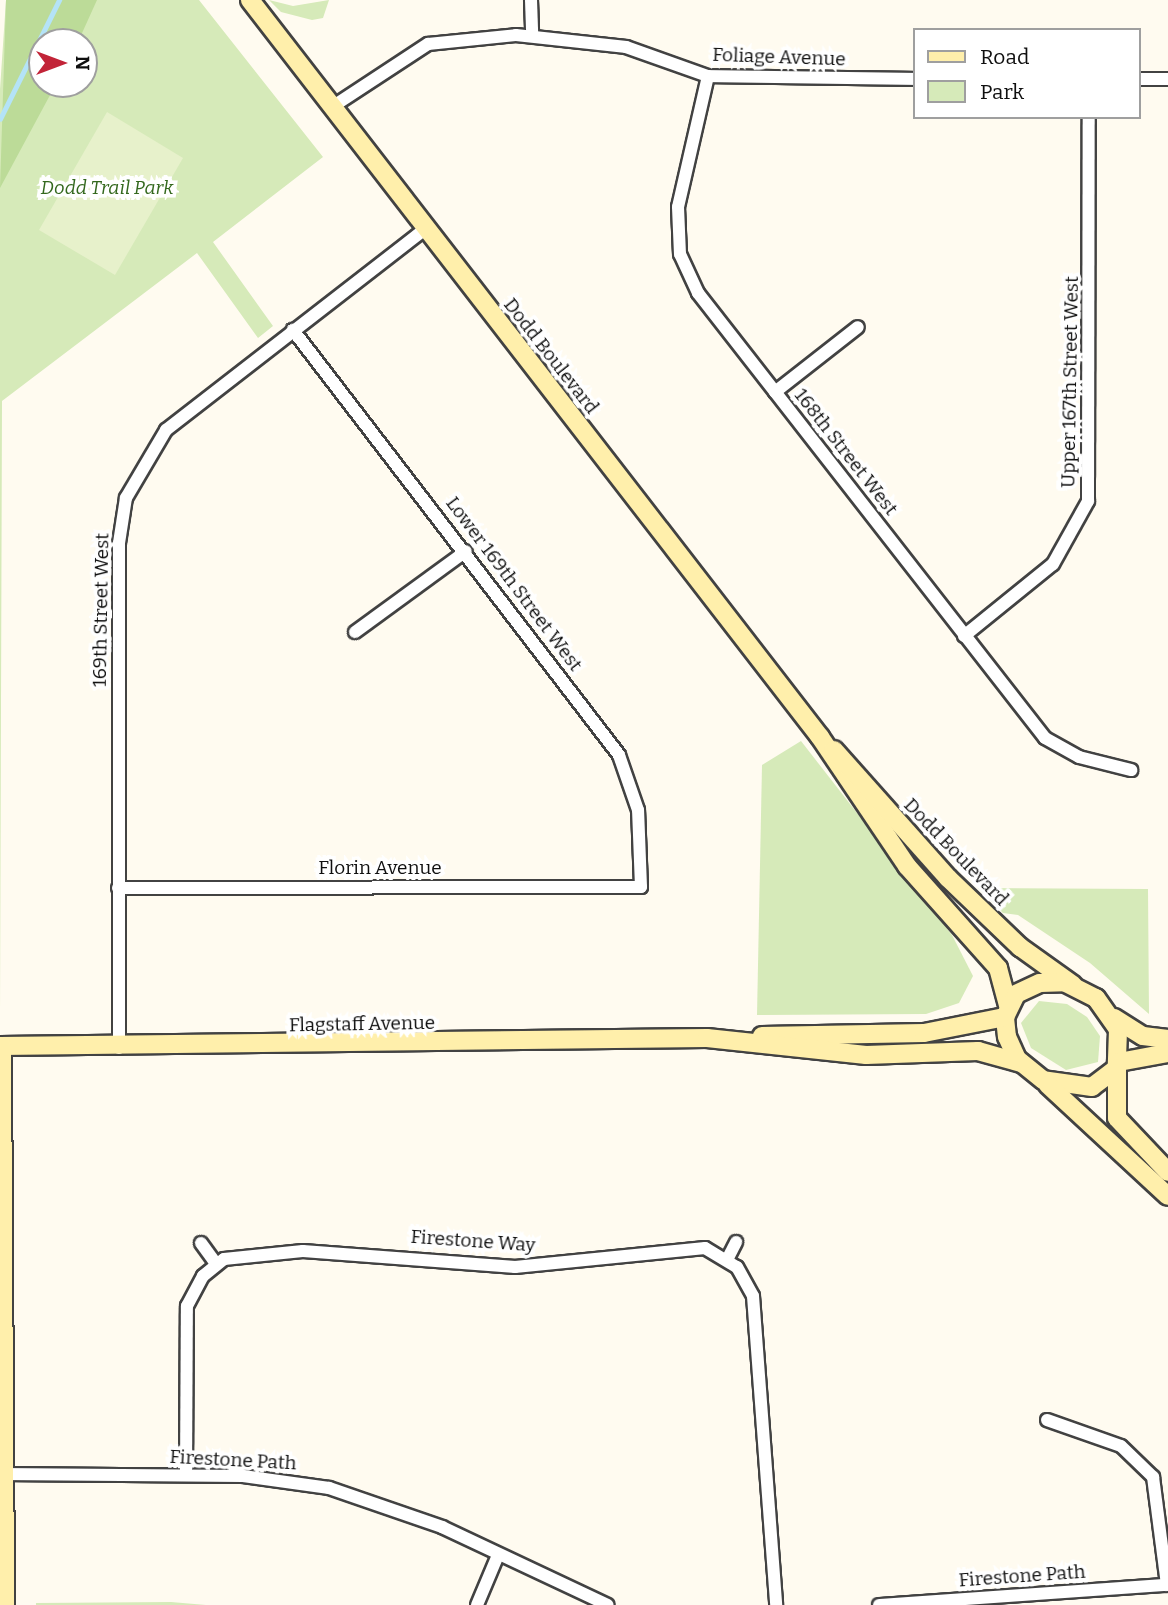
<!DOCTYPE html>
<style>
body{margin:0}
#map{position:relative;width:1168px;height:1605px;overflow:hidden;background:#fffbf0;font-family:Bitter,serif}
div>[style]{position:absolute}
.green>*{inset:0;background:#d6eab9}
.forest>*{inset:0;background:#bcdb98}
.pitch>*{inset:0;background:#e7f1cb}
.stream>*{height:4.5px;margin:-2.25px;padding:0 2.25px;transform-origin:2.25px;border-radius:2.25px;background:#b4e3f7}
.roads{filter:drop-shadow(2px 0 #424242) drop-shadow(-2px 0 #424242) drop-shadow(0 2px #424242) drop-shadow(0 -2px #424242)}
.street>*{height:12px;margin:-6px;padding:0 6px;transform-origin:6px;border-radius:6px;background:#fff}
.secondary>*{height:18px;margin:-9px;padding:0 9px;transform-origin:9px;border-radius:9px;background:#ffefab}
span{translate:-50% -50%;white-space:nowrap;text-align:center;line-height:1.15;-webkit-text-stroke:7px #fff;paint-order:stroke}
.street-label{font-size:19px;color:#0f0f0f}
.park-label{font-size:19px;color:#33681d;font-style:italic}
.legend{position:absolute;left:913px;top:28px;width:228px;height:91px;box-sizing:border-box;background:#fff;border:2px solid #9f9f9f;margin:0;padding:9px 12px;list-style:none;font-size:21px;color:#0f0f0f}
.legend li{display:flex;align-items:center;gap:14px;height:35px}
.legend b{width:35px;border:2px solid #9f9f9f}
.north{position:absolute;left:28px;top:28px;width:70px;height:70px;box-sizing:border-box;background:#fff;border:2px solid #9f9f9f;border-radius:50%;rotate:90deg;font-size:19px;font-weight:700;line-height:28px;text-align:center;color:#0f0f0f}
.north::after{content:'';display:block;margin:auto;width:24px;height:32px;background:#c22438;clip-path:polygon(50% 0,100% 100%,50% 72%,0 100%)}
</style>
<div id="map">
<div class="green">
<div style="clip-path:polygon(evenodd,6px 0,199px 0,323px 157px,213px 242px,273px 326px,258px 338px,197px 253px,2px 401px,0 1017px,0 89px,6px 0,42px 42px,84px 42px,84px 84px,42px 84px,42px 42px)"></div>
<div style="clip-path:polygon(269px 0,293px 6px,329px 0,323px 18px,312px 20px,281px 12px)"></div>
<div style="clip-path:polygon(801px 741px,952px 935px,973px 976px,959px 1003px,926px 1014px,757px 1015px,762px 765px)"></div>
<div style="clip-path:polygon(978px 888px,1148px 889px,1149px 1014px,1090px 963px,1018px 915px,1003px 913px)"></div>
<div style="clip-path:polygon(1039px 1001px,1067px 1004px,1087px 1017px,1100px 1036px,1098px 1062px,1066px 1070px,1031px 1048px,1021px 1023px)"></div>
<div style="clip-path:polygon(171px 1602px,206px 1605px,36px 1605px,36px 1603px)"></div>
</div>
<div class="forest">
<div style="clip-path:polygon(6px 0,97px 0,78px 42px,42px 42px,42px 84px,56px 84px,0 188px)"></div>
</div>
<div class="pitch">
<div style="clip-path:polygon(107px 112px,183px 158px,115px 275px,39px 230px)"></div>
</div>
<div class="stream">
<div style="left:0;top:119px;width:133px;rotate:-63.6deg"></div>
</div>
<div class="roads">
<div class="street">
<div style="left:531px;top:0;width:36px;rotate:88deg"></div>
<div style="left:708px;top:76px;width:134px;rotate:102.9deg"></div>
<div style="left:678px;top:207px;width:47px;rotate:87.6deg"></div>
<div style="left:680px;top:254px;width:43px;rotate:65.2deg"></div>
<div style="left:698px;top:293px;width:564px;rotate:52.05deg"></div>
<div style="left:1045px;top:738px;width:39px;rotate:29deg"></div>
<div style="left:1079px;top:757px;width:54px;rotate:14deg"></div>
<div style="left:1138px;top:79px;width:30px"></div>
<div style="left:332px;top:107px;width:115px;rotate:-33.3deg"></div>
<div style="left:428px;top:44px;width:88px;rotate:-5.8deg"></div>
<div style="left:516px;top:35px;width:111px;rotate:6.2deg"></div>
<div style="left:626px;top:47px;width:87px;rotate:19.5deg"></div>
<div style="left:708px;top:76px;width:206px;rotate:0.8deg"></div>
<div style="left:775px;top:392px;width:105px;rotate:-38.1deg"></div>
<div style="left:355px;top:632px;width:137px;rotate:-36.1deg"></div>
<div style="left:964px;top:636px;width:114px;rotate:-39deg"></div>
<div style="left:1053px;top:564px;width:72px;rotate:-60.9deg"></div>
<div style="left:1088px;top:501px;width:384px;rotate:-89.9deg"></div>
<div style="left:118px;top:888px;width:523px;rotate:-0.11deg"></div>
<div style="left:641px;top:887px;width:77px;rotate:-92.2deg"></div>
<div style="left:638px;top:810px;width:58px;rotate:-109.1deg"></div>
<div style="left:619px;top:755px;width:536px;rotate:-127.49deg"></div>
<div style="left:119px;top:1048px;width:505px;rotate:-90deg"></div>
<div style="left:119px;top:543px;width:46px;rotate:-81.2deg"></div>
<div style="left:126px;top:498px;width:79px;rotate:-59.5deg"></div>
<div style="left:166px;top:430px;width:329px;rotate:-37.8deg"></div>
<div style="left:201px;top:1243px;width:26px;rotate:54deg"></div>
<div style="left:728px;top:1258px;width:18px;rotate:-63deg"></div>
<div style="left:1047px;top:1420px;width:78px;rotate:19.4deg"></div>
<div style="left:1121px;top:1446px;width:45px;rotate:44.1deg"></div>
<div style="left:1153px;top:1477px;width:109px;rotate:82.6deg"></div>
<div style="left:0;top:1474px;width:243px;rotate:0.5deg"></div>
<div style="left:243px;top:1476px;width:87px;rotate:7.9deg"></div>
<div style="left:329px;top:1488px;width:120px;rotate:19deg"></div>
<div style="left:442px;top:1527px;width:183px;rotate:25.2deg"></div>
<div style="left:186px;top:1475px;width:169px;rotate:-89.7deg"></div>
<div style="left:187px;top:1306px;width:34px;rotate:-62deg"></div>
<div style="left:203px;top:1276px;width:27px;rotate:-39deg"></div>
<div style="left:224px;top:1259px;width:79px;rotate:-5.8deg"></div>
<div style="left:303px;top:1251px;width:213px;rotate:4.3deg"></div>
<div style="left:515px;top:1267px;width:191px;rotate:-5.7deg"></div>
<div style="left:705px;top:1248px;width:37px;rotate:31deg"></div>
<div style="left:737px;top:1267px;width:33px;rotate:61deg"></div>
<div style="left:753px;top:1296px;width:310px;rotate:85.7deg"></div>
<div style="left:477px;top:1605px;width:54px;rotate:-67.2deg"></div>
<div style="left:879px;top:1605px;width:290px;rotate:-4deg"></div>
</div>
<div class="secondary">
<div style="left:250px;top:0;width:932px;rotate:52.28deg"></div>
<div style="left:820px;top:737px;width:156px;rotate:56deg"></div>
<div style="left:907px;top:866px;width:137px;rotate:48.3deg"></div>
<div style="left:998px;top:968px;width:38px;rotate:75deg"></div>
<div style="left:834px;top:750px;width:171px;rotate:48.3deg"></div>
<div style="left:948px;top:878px;width:100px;rotate:43.8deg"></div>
<div style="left:1020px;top:947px;width:65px;rotate:35.6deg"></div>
<div style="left:1064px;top:982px;width:36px;rotate:27deg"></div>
<div style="left:1096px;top:998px;width:39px;rotate:55deg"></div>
<div style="left:1118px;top:1030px;width:38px;rotate:92deg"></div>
<div style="left:1117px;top:1068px;width:31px;rotate:143deg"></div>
<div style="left:1092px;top:1087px;width:49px;rotate:-171.9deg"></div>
<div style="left:1043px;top:1080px;width:33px;rotate:-141deg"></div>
<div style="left:1017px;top:1059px;width:24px;rotate:-114deg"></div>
<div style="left:1007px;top:1037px;width:20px;rotate:-96deg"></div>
<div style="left:1005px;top:1017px;width:25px;rotate:-64deg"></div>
<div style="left:1016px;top:994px;width:26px;rotate:-25deg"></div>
<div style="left:1040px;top:983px;width:24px;rotate:-2deg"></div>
<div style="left:1114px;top:1018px;width:34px;rotate:32deg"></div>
<div style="left:1143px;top:1036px;width:25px;rotate:7deg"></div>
<div style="left:762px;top:1036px;width:162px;rotate:-1.1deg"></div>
<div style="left:924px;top:1033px;width:83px;rotate:-11.2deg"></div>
<div style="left:0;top:1046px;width:707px;rotate:-0.65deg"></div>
<div style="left:707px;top:1038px;width:160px;rotate:6.1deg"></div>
<div style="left:866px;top:1055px;width:112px;rotate:-2deg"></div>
<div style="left:978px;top:1051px;width:45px;rotate:15.6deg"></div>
<div style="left:2px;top:1046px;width:559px;rotate:89.69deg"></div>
<div style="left:1119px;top:1062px;width:50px;rotate:-10.4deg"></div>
<div style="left:1117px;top:1068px;width:50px;rotate:90deg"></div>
<div style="left:1117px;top:1118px;width:74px;rotate:46.6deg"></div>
<div style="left:1048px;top:1085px;width:163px;rotate:42.8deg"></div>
</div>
</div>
<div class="street-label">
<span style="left:779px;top:57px;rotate:2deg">Foliage Avenue</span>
<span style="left:551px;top:356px;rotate:52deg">Dodd Boulevard</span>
<span style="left:1070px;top:382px;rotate:-89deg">Upper 167th Street West</span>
<span style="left:846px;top:452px;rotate:52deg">168th Street West</span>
<span style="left:514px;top:584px;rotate:53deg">Lower 169th Street West</span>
<span style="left:101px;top:610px;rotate:-89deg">169th Street West</span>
<span style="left:956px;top:852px;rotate:46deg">Dodd Boulevard</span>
<span style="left:380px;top:868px">Florin Avenue</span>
<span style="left:362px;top:1024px;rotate:-1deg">Flagstaff Avenue</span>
<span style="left:473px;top:1241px;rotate:4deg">Firestone Way</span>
<span style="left:233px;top:1460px;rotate:3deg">Firestone Path</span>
<span style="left:1022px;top:1576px;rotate:-4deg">Firestone Path</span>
</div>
<div class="park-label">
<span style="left:107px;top:188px">Dodd Trail Park</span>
</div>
<ul class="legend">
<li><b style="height:9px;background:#ffefab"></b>Road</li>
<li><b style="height:19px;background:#d6eab9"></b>Park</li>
</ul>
<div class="north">N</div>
</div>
